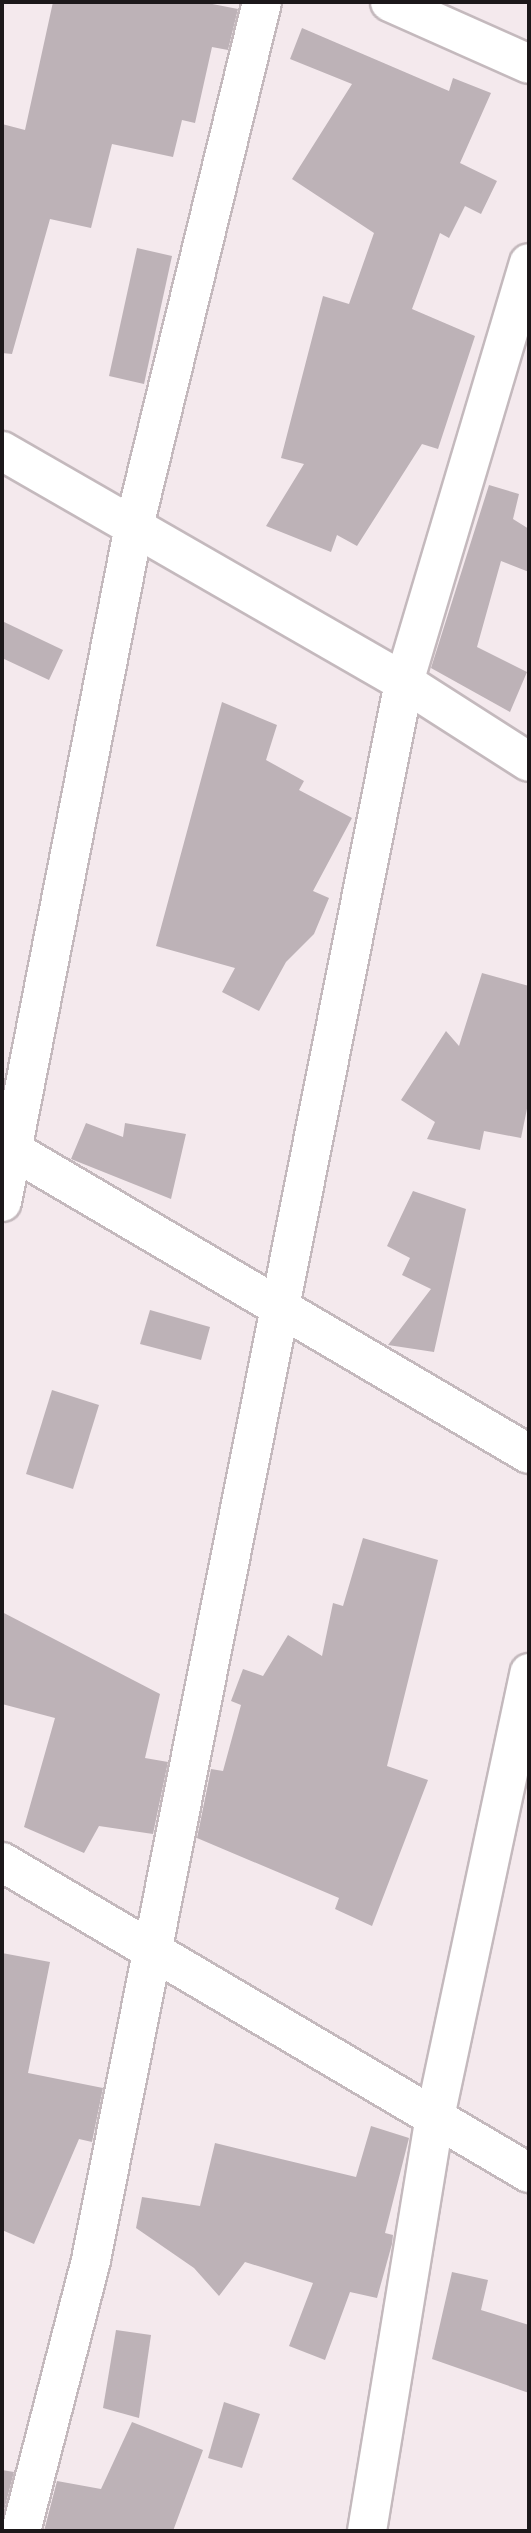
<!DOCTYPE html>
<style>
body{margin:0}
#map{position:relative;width:531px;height:2533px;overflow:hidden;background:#f4e9ed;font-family:Mulish,sans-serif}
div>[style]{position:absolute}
.building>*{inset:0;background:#bdb2b7}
.roads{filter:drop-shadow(2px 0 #c4b9bd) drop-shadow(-2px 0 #c4b9bd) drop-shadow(0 2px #c4b9bd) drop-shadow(0 -2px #c4b9bd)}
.street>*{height:38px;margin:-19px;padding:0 19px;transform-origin:19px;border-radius:19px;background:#fff}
span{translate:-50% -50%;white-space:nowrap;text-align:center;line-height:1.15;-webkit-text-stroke:7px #fff;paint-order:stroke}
.frame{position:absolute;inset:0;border:4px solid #1c181a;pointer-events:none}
</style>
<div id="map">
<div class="building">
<div style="clip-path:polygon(53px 2px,202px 2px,238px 9px,228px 50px,212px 47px,195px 123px,182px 120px,173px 157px,112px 144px,91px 228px,50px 219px,12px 354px,2px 353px,2px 124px,25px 130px)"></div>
<div style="clip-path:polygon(302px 28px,449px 91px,453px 78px,491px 93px,460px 163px,497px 181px,481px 214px,465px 206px,449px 238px,440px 233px,412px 309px,475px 336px,438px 449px,422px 444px,357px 546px,337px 535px,331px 552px,266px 526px,304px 464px,281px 458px,323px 296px,349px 304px,374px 233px,292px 179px,352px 84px,290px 59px)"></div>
<div style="clip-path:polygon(137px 248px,172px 256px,144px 384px,109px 376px)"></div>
<div style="clip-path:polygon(489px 485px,519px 494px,513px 519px,529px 529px,529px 572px,501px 561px,477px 647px,527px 672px,510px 712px,431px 668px)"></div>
<div style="clip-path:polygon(2px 621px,63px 650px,49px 680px,2px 658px)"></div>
<div style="clip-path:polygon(222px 702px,277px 725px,266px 760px,304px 781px,299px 790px,352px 818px,313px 891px,329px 898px,314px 934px,286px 962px,259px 1011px,222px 992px,235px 968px,156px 946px)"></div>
<div style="clip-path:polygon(482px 973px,529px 986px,529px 1099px,521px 1138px,484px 1131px,480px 1150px,427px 1139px,435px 1122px,401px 1100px,446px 1031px,459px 1046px)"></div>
<div style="clip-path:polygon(86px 1123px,123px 1137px,125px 1123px,186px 1134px,171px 1199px,71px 1159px)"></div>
<div style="clip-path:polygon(413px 1191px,466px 1209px,434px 1352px,388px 1345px,431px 1289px,402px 1275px,410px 1258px,387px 1246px)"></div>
<div style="clip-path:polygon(150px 1310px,210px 1327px,201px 1360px,140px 1344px)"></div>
<div style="clip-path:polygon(52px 1390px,99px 1405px,73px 1489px,26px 1474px)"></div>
<div style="clip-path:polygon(363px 1538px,438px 1560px,387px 1766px,428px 1780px,372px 1926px,335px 1909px,339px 1898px,197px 1838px,211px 1769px,223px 1771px,241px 1705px,231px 1701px,243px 1669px,263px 1676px,288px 1635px,322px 1656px,333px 1603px,343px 1606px)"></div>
<div style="clip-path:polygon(2px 1612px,160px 1694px,145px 1758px,168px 1762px,153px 1834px,99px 1826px,84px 1853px,24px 1827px,55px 1718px,2px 1704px)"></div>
<div style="clip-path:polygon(2px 1953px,50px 1962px,28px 2073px,103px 2088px,92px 2142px,79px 2139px,34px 2244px,2px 2230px)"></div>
<div style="clip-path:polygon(371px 2126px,409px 2138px,385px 2233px,393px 2235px,392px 2244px,377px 2298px,350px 2292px,325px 2360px,289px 2346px,313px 2283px,245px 2262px,219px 2296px,194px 2268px,136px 2228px,142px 2197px,200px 2206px,215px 2143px,356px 2177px)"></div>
<div style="clip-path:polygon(452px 2272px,488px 2280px,481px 2310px,529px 2325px,529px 2393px,432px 2359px)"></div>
<div style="clip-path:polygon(116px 2330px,151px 2335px,139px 2418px,103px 2408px)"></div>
<div style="clip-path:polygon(224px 2402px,260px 2414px,242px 2468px,208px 2458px)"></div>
<div style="clip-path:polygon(132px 2422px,203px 2450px,173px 2531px,44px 2531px,57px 2481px,101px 2489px)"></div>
<div style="clip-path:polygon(2px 2470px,14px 2472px,2px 2518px)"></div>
</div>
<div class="roads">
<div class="street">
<div style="left:390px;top:2px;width:152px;rotate:24deg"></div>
<div style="left:2px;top:451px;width:464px;rotate:29.9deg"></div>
<div style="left:404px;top:682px;width:148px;rotate:32.6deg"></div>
<div style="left:2px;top:1144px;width:611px;rotate:30.47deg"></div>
<div style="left:2px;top:1202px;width:689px;rotate:-78.95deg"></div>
<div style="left:134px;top:526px;width:539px;rotate:-76.27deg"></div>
<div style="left:2px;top:1862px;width:612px;rotate:30.55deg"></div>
<div style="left:21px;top:2531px;width:280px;rotate:-75.5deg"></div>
<div style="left:91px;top:2260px;width:1609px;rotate:-78.78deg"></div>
<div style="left:404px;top:682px;width:437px;rotate:-73.4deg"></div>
<div style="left:367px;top:2531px;width:420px;rotate:-80.7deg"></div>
<div style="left:435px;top:2117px;width:454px;rotate:-78deg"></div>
</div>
</div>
<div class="frame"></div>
</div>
